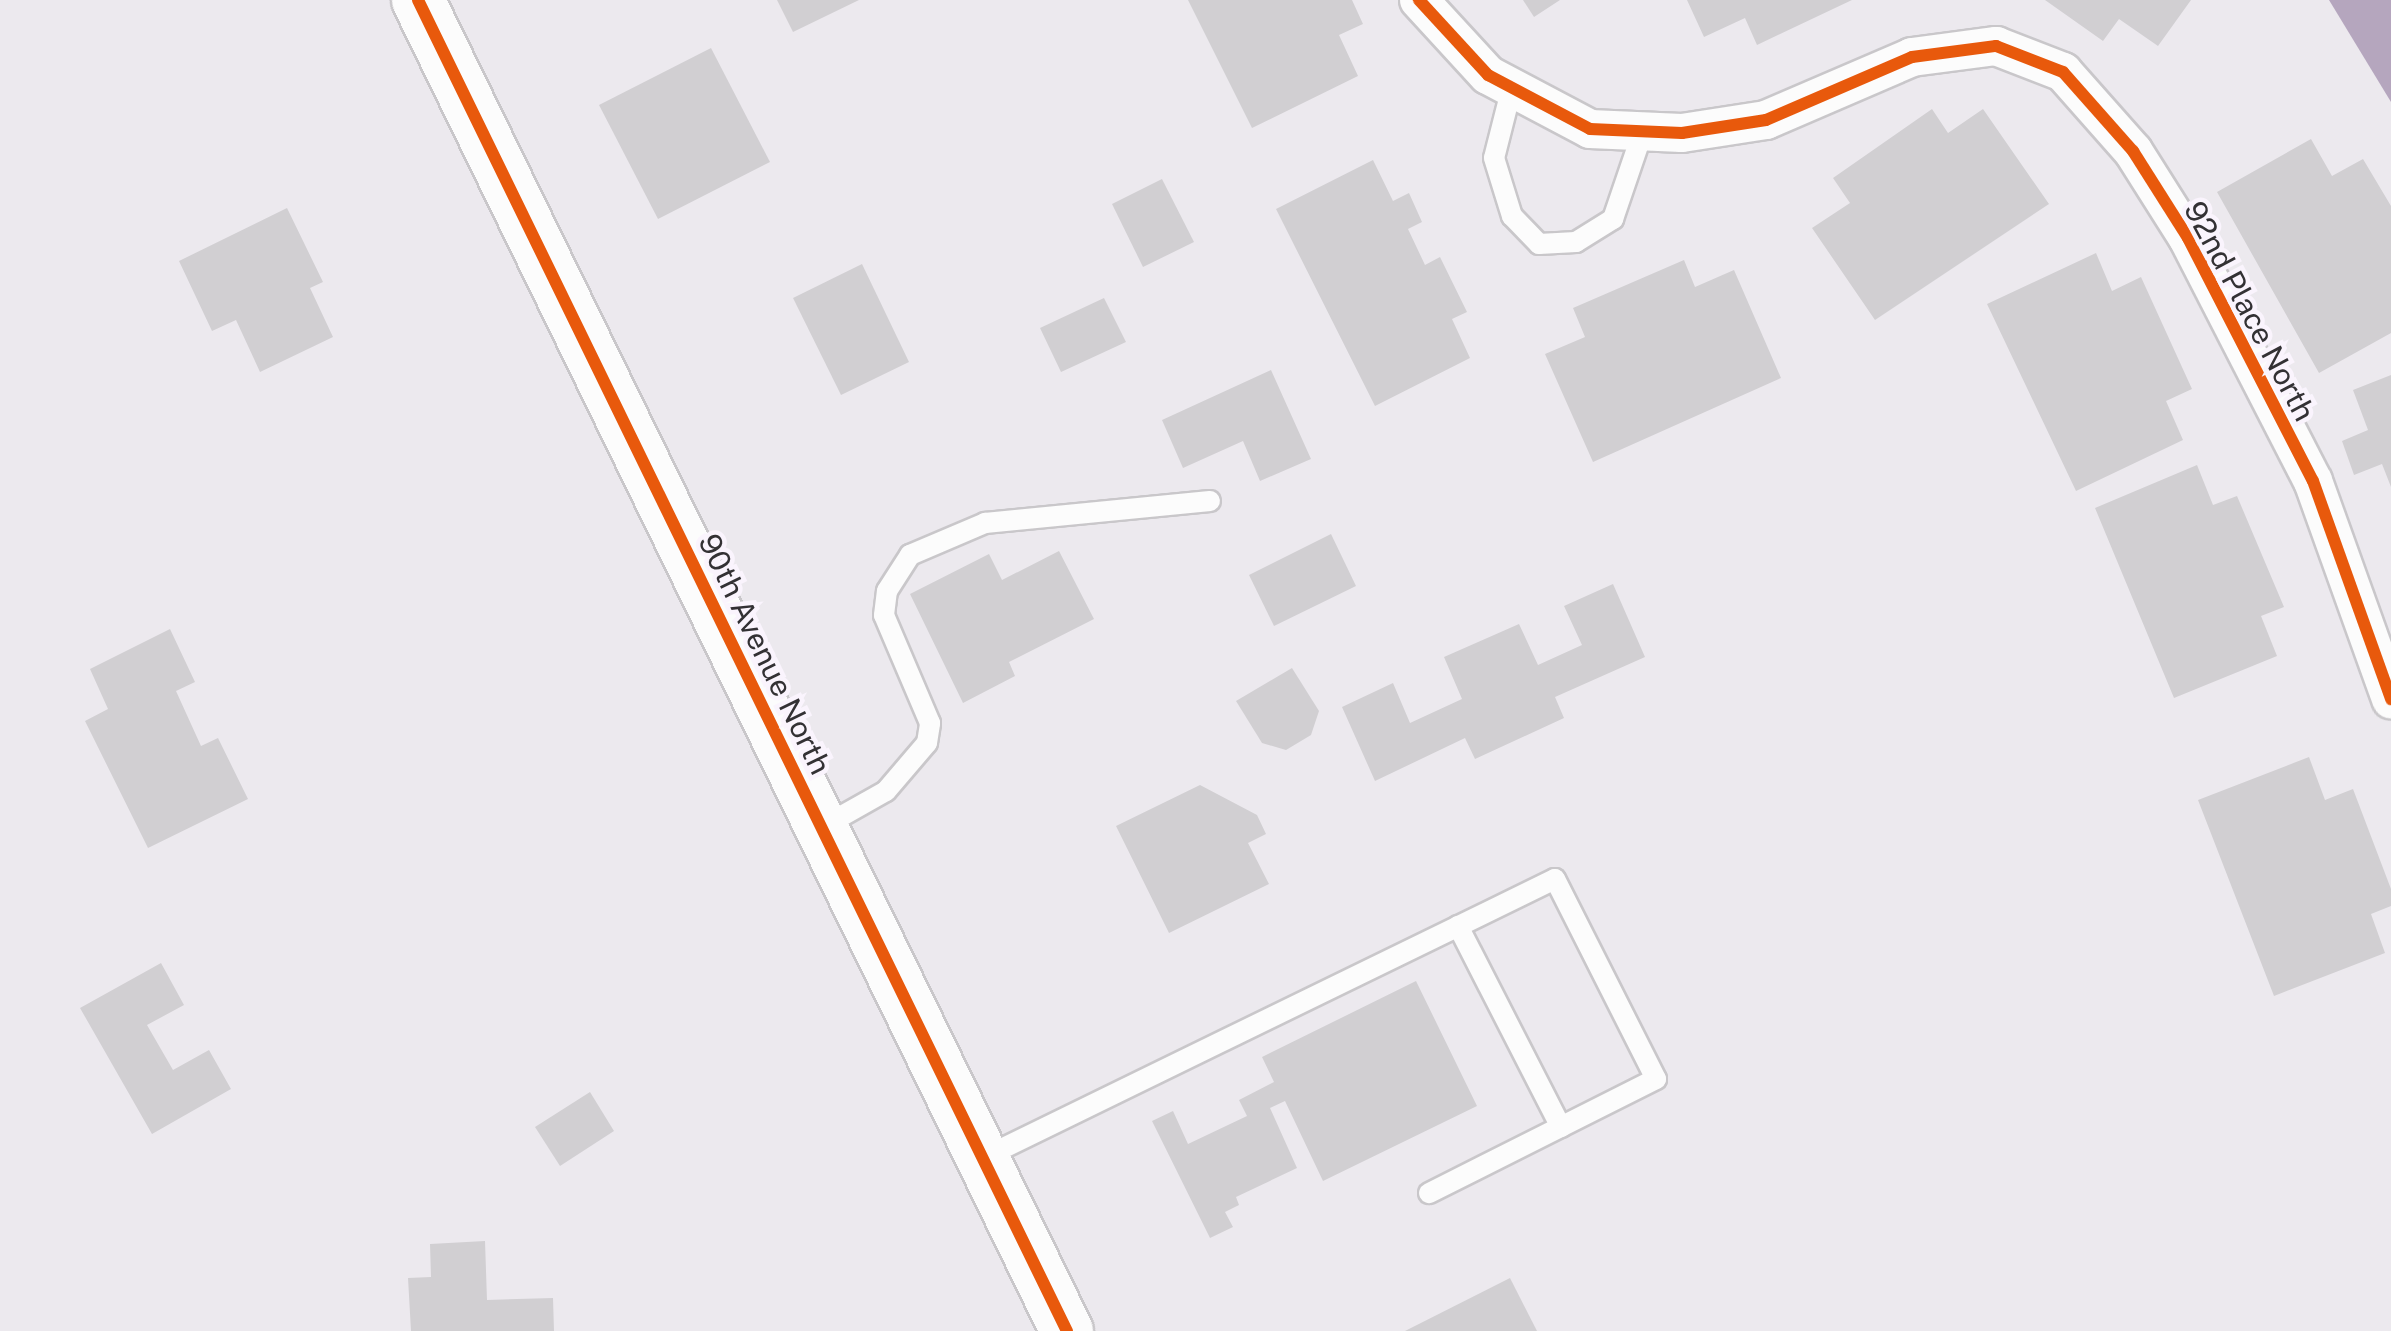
<!DOCTYPE html>
<style>
body{margin:0}
#map{position:relative;width:2391px;height:1331px;overflow:hidden;background:#ece9ee;font-family:"Public Sans",sans-serif}
div>[style]{position:absolute}
.water>*{inset:0;background:#b5a6be}
.building>*{inset:0;background:#d1cfd2}
.roads{filter:drop-shadow(2px 0 #c9c7ca) drop-shadow(-2px 0 #c9c7ca) drop-shadow(0 2px #c9c7ca) drop-shadow(0 -2px #c9c7ca)}
.lane>*{height:20px;margin:-10px;padding:0 10px;transform-origin:10px;border-radius:10px;background:#fcfcfc}
.street>*{height:38px;margin:-19px;padding:0 19px;transform-origin:19px;border-radius:19px;background:#fcfcfc}
.secondary>*{height:52px;margin:-26px;padding:0 26px;transform-origin:26px;border-radius:26px;background:#fcfcfc}
.cycleway>*{height:12px;margin:-6px;padding:0 6px;transform-origin:6px;border-radius:6px;background:#e8590c}
span{translate:-50% -50%;white-space:nowrap;text-align:center;line-height:1.15;-webkit-text-stroke:9px #faf4fd;paint-order:stroke}
.street-label{font-size:30px;color:#333134}
</style>
<div id="map">
<div class="water">
<div style="clip-path:polygon(2329px 0,2391px 0,2391px 102px)"></div>
</div>
<div class="building">
<div style="clip-path:polygon(777px 0,859px 0,793px 32px)"></div>
<div style="clip-path:polygon(1188px 0,1352px 0,1363px 24px,1339px 35px,1358px 76px,1252px 128px)"></div>
<div style="clip-path:polygon(1523px 0,1560px 0,1534px 17px)"></div>
<div style="clip-path:polygon(1687px 0,1852px 0,1757px 45px,1745px 18px,1704px 37px)"></div>
<div style="clip-path:polygon(2045px 0,2191px 0,2158px 46px,2119px 19px,2103px 41px)"></div>
<div style="clip-path:polygon(711px 48px,770px 162px,658px 219px,599px 105px)"></div>
<div style="clip-path:polygon(1932px 109px,1948px 133px,1983px 109px,2049px 204px,1875px 320px,1812px 228px,1850px 203px,1833px 178px)"></div>
<div style="clip-path:polygon(2311px 139px,2332px 176px,2363px 159px,2391px 206px,2391px 333px,2319px 373px,2217px 192px)"></div>
<div style="clip-path:polygon(1373px 160px,1393px 201px,1409px 193px,1422px 222px,1408px 229px,1425px 265px,1440px 257px,1467px 312px,1452px 319px,1470px 358px,1375px 406px,1276px 209px)"></div>
<div style="clip-path:polygon(1162px 179px,1194px 242px,1143px 267px,1112px 204px)"></div>
<div style="clip-path:polygon(287px 208px,323px 282px,310px 288px,333px 337px,260px 372px,236px 320px,212px 331px,179px 261px)"></div>
<div style="clip-path:polygon(2096px 253px,2112px 291px,2141px 277px,2192px 389px,2166px 401px,2183px 440px,2076px 491px,1987px 304px)"></div>
<div style="clip-path:polygon(1684px 260px,1695px 287px,1734px 270px,1781px 378px,1593px 462px,1545px 354px,1585px 337px,1573px 308px)"></div>
<div style="clip-path:polygon(862px 264px,909px 362px,841px 395px,793px 298px)"></div>
<div style="clip-path:polygon(1104px 298px,1126px 342px,1061px 372px,1040px 328px)"></div>
<div style="clip-path:polygon(1271px 370px,1311px 459px,1260px 481px,1243px 441px,1183px 468px,1162px 420px)"></div>
<div style="clip-path:polygon(2391px 375px,2391px 487px,2382px 464px,2354px 475px,2342px 441px,2368px 430px,2353px 390px)"></div>
<div style="clip-path:polygon(2197px 465px,2213px 505px,2237px 496px,2284px 607px,2261px 616px,2277px 656px,2174px 698px,2095px 508px)"></div>
<div style="clip-path:polygon(1331px 534px,1356px 586px,1274px 626px,1249px 575px)"></div>
<div style="clip-path:polygon(1059px 551px,1094px 619px,1009px 662px,1015px 676px,963px 703px,910px 594px,989px 554px,1002px 580px)"></div>
<div style="clip-path:polygon(1613px 584px,1645px 657px,1555px 697px,1564px 718px,1475px 759px,1465px 738px,1375px 781px,1342px 707px,1393px 683px,1410px 723px,1462px 699px,1444px 657px,1519px 624px,1538px 665px,1582px 645px,1564px 606px)"></div>
<div style="clip-path:polygon(170px 629px,195px 682px,176px 691px,201px 746px,218px 738px,248px 799px,148px 848px,85px 721px,108px 709px,90px 669px)"></div>
<div style="clip-path:polygon(1292px 668px,1319px 711px,1311px 735px,1286px 750px,1262px 743px,1236px 701px)"></div>
<div style="clip-path:polygon(2309px 757px,2325px 800px,2353px 789px,2391px 889px,2391px 906px,2371px 914px,2385px 953px,2274px 996px,2198px 800px)"></div>
<div style="clip-path:polygon(1200px 785px,1257px 815px,1266px 834px,1248px 843px,1269px 884px,1169px 933px,1116px 826px)"></div>
<div style="clip-path:polygon(161px 963px,184px 1005px,147px 1025px,173px 1070px,209px 1050px,231px 1089px,152px 1134px,80px 1008px)"></div>
<div style="clip-path:polygon(1416px 981px,1477px 1106px,1323px 1181px,1285px 1101px,1270px 1108px,1297px 1168px,1236px 1197px,1239px 1205px,1225px 1212px,1233px 1227px,1210px 1238px,1152px 1121px,1173px 1111px,1188px 1144px,1247px 1116px,1239px 1100px,1274px 1082px,1262px 1057px)"></div>
<div style="clip-path:polygon(590px 1092px,614px 1131px,560px 1166px,535px 1127px)"></div>
<div style="clip-path:polygon(485px 1241px,487px 1300px,553px 1298px,554px 1331px,411px 1331px,408px 1278px,431px 1277px,430px 1244px)"></div>
<div style="clip-path:polygon(1510px 1278px,1537px 1331px,1405px 1331px)"></div>
</div>
<div class="roads">
<div class="lane">
<div style="left:1512px;top:87px;width:73px;rotate:104.2deg"></div>
<div style="left:1494px;top:158px;width:61px;rotate:72.8deg"></div>
<div style="left:1512px;top:216px;width:39px;rotate:46deg"></div>
<div style="left:1539px;top:244px;width:37px;rotate:-3deg"></div>
<div style="left:1576px;top:242px;width:44px;rotate:-31.9deg"></div>
<div style="left:1613px;top:219px;width:93px;rotate:-71.2deg"></div>
<div style="left:824px;top:826px;width:71px;rotate:-29.4deg"></div>
<div style="left:886px;top:791px;width:63px;rotate:-49.5deg"></div>
<div style="left:927px;top:743px;width:20px;rotate:-81deg"></div>
<div style="left:930px;top:723px;width:117px;rotate:-113.1deg"></div>
<div style="left:884px;top:615px;width:24px;rotate:-83deg"></div>
<div style="left:887px;top:591px;width:43px;rotate:-57.4deg"></div>
<div style="left:910px;top:555px;width:82px;rotate:-23.1deg"></div>
<div style="left:985px;top:523px;width:226px;rotate:-5.6deg"></div>
<div style="left:1458px;top:926px;width:226px;rotate:62.9deg"></div>
<div style="left:985px;top:1157px;width:634px;rotate:-26deg"></div>
<div style="left:1555px;top:879px;width:224px;rotate:63.2deg"></div>
<div style="left:1656px;top:1079px;width:254px;rotate:153.3deg"></div>
</div>
<div class="street">
<div style="left:1419px;top:0;width:102px;rotate:47.4deg"></div>
<div style="left:1488px;top:75px;width:115px;rotate:27.9deg"></div>
<div style="left:1590px;top:129px;width:92px;rotate:2.5deg"></div>
<div style="left:1682px;top:133px;width:85px;rotate:-8.8deg"></div>
<div style="left:1766px;top:120px;width:159px;rotate:-23.3deg"></div>
<div style="left:1912px;top:57px;width:85px;rotate:-7.5deg"></div>
<div style="left:1996px;top:46px;width:72px;rotate:21.2deg"></div>
<div style="left:2063px;top:72px;width:106px;rotate:48.5deg"></div>
<div style="left:2133px;top:151px;width:103px;rotate:57.7deg"></div>
<div style="left:2188px;top:238px;width:273px;rotate:62.8deg"></div>
<div style="left:2313px;top:481px;width:232px;rotate:70.3deg"></div>
</div>
<div class="secondary">
<div style="left:418px;top:0;width:1481px;rotate:64.01deg"></div>
</div>
</div>
<div class="cycleway">
<div style="left:418px;top:0;width:1481px;rotate:64.01deg"></div>
<div style="left:1419px;top:0;width:102px;rotate:47.4deg"></div>
<div style="left:1488px;top:75px;width:115px;rotate:27.9deg"></div>
<div style="left:1590px;top:129px;width:92px;rotate:2.5deg"></div>
<div style="left:1682px;top:133px;width:85px;rotate:-8.8deg"></div>
<div style="left:1766px;top:120px;width:159px;rotate:-23.3deg"></div>
<div style="left:1912px;top:57px;width:85px;rotate:-7.5deg"></div>
<div style="left:1996px;top:46px;width:72px;rotate:21.2deg"></div>
<div style="left:2063px;top:72px;width:106px;rotate:48.5deg"></div>
<div style="left:2133px;top:151px;width:103px;rotate:57.7deg"></div>
<div style="left:2188px;top:238px;width:273px;rotate:62.8deg"></div>
<div style="left:2313px;top:481px;width:232px;rotate:70.3deg"></div>
</div>
<div class="street-label">
<span style="left:2250px;top:311px;rotate:62deg">92nd Place North</span>
<span style="left:765px;top:654px;rotate:64deg">90th Avenue North</span>
</div>
</div>
